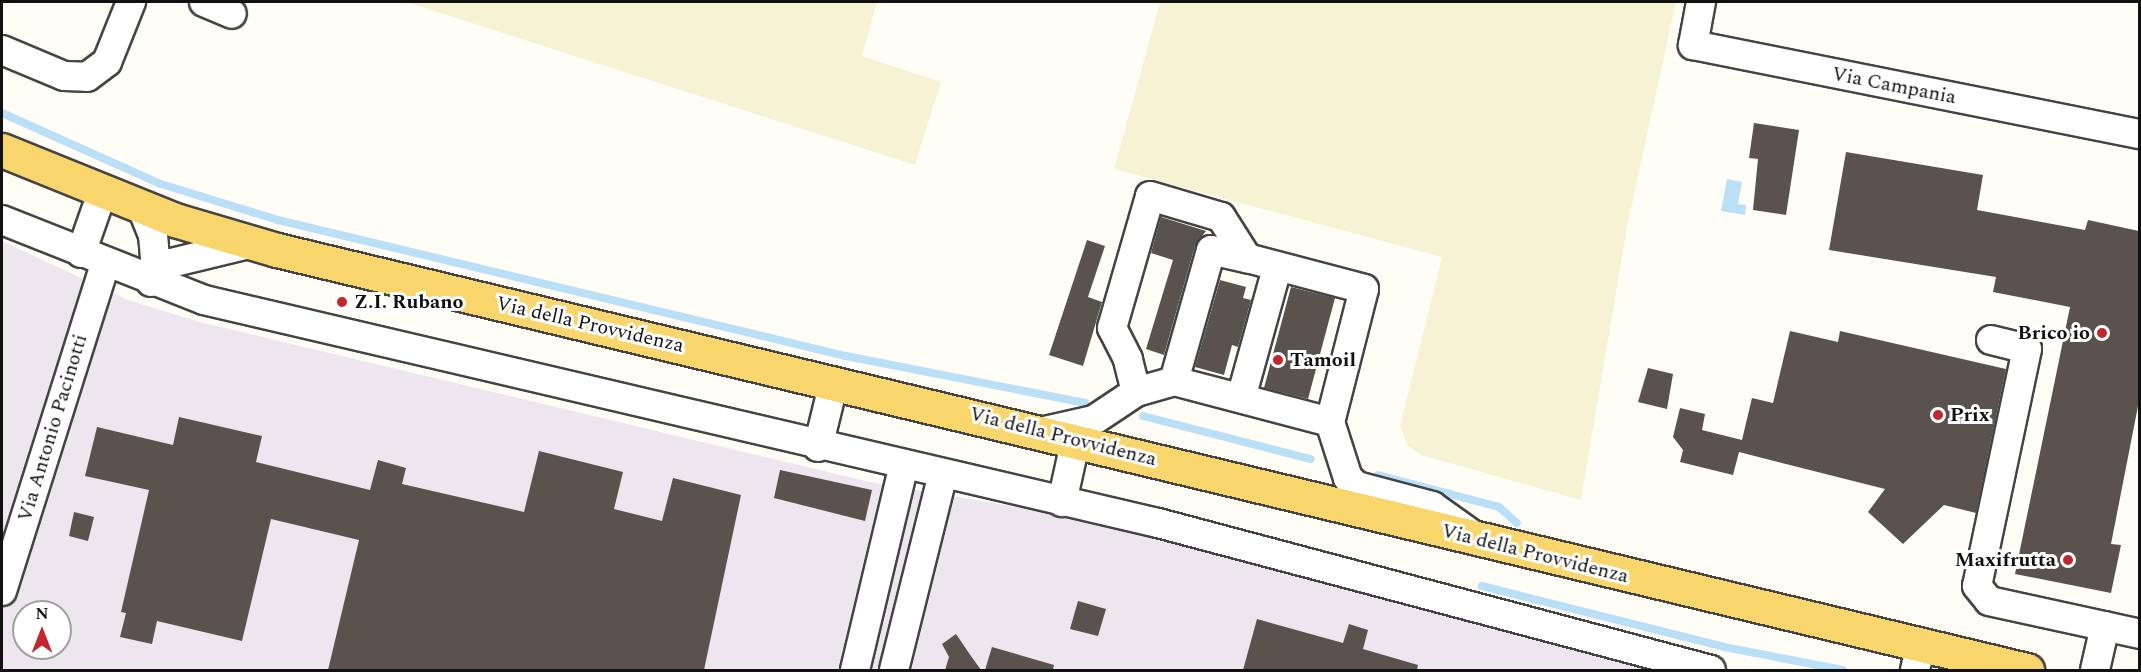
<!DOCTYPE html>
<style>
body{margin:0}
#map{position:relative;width:2141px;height:672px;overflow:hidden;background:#fffdf5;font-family:Spectral,serif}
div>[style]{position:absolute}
.industrial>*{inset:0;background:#eee6ef}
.farmland>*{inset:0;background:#f6f3d4}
.water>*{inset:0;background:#b9e0f7}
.stream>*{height:8px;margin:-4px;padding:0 4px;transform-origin:4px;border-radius:4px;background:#b9e0f7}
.building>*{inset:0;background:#5a524d}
.roads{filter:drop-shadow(2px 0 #444) drop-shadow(-2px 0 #444) drop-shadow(0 2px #444) drop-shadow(0 -2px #444)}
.minor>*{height:28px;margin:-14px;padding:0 14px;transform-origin:14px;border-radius:14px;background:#fff}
.major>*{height:33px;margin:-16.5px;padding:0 16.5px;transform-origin:16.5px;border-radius:16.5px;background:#f9d66b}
.dots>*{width:16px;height:16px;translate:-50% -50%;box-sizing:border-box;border:3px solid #fff;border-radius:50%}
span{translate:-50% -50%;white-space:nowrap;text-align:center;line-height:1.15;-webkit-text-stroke:6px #fff;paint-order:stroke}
.street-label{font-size:20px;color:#111}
.poi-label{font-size:20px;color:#111;font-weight:700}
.left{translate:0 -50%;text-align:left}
.right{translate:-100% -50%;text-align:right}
.frame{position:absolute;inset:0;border:3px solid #111;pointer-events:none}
.north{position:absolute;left:12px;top:600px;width:60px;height:60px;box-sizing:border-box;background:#fff;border:2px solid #a0a0a0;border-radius:50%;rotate:0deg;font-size:16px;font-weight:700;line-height:24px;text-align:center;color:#111}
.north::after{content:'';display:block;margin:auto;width:21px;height:27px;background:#c4262e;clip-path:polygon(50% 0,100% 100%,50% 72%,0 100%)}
</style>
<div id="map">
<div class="industrial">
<div style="clip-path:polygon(evenodd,2px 241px,128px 300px,200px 322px,870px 482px,1023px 508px,1218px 554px,1655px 670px,2px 670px,2px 241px,24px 612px,60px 612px,60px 648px,24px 648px,24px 612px)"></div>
</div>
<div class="farmland">
<div style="clip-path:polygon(406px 2px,877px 2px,862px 56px,941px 82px,915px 165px)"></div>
<div style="clip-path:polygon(1160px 2px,1676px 2px,1627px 227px,1581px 500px,1421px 455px,1407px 445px,1400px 425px,1442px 257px,1114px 169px)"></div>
</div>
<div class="water">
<div style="clip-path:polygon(1727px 179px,1742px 182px,1738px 204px,1746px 205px,1745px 215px,1721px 211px)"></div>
</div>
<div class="stream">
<div style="left:2px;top:113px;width:174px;rotate:24.1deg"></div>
<div style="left:161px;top:184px;width:122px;rotate:17.1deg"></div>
<div style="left:278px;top:220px;width:584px;rotate:13.47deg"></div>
<div style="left:846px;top:356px;width:244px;rotate:11.1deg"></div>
<div style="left:1143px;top:416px;width:173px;rotate:14.4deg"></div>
<div style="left:1378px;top:475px;width:125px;rotate:14.8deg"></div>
<div style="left:1499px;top:507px;width:24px;rotate:42deg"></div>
<div style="left:1482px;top:586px;width:250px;rotate:14.1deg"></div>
<div style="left:1724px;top:647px;width:121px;rotate:10.9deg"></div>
</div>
<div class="building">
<div style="clip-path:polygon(1754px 123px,1799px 130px,1786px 215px,1753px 210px,1758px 159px,1749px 158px)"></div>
<div style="clip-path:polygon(1846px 152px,1983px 175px,1977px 210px,2085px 230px,2088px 220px,2139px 231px,2139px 401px,2111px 544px,2121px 545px,2111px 593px,2015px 574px,2070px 307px,1993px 292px,1996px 277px,1829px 250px)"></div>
<div style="clip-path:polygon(1161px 217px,1206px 231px,1195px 246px,1164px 355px,1146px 349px,1173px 260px,1151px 253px)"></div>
<div style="clip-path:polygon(1087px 240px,1105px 246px,1088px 297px,1102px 302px,1083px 366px,1049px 355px)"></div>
<div style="clip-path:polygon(1220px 280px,1246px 287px,1243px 298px,1251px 300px,1238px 347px,1232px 345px,1224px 375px,1195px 367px)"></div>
<div style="clip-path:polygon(1291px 287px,1335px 298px,1308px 399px,1264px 388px)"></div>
<div style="clip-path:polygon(1790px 331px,1838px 342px,1840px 331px,2006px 369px,1976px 513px,1944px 505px,1903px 544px,1868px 512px,1885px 489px,1739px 452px,1733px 475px,1680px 462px,1683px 450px,1673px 437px,1680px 408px,1705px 414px,1702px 430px,1742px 440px,1752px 398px,1773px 403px)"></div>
<div style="clip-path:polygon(1648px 368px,1673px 374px,1667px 409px,1638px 402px)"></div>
<div style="clip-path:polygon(179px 417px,262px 436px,256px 462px,370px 490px,378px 460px,406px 468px,402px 484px,524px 512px,539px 451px,623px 472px,614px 509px,662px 521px,673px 478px,741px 495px,704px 670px,328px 670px,359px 540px,271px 519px,242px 641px,157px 621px,152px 644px,120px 637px,126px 613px,121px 612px,149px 490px,85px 476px,97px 427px,173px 445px)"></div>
<div style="clip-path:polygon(780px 470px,872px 490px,865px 521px,774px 498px)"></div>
<div style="clip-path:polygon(74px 512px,94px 517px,88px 541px,69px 536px)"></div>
<div style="clip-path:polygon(1078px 601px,1106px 609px,1098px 636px,1070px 629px)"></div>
<div style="clip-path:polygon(1257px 619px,1343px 643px,1349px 624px,1368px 630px,1363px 649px,1418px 665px,1417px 670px,1243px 670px)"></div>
<div style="clip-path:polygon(956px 634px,971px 656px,981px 670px,945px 670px,949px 657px,942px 644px)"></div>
<div style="clip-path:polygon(992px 647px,1054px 665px,1053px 670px,985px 670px)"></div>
</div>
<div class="roads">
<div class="minor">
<div style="left:204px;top:2px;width:30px;rotate:23deg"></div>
<div style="left:1701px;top:2px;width:44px;rotate:100.5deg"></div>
<div style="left:1693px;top:45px;width:456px;rotate:11.3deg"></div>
<div style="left:2px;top:50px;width:67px;rotate:22.8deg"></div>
<div style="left:64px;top:76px;width:23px;rotate:2deg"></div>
<div style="left:87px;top:77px;width:25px;rotate:-37deg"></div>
<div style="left:107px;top:62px;width:65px;rotate:-68.2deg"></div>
<div style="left:142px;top:208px;width:29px;rotate:68deg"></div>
<div style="left:153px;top:235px;width:36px;rotate:85deg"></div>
<div style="left:2px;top:220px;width:217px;rotate:21.6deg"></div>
<div style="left:204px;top:300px;width:980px;rotate:13.16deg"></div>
<div style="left:1158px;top:523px;width:572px;rotate:14.89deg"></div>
<div style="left:81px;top:253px;width:64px;rotate:-70.7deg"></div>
<div style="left:151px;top:282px;width:12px;rotate:-66deg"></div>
<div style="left:156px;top:271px;width:17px;rotate:-28deg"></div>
<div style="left:171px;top:263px;width:84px;rotate:-13.7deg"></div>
<div style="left:1991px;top:340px;width:37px;rotate:14deg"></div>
<div style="left:2027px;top:349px;width:242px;rotate:101.9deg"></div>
<div style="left:1977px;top:586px;width:19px;rotate:51deg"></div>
<div style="left:1989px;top:601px;width:155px;rotate:12.3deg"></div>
<div style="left:1174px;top:381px;width:136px;rotate:-74.2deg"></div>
<div style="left:1211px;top:250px;width:37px;rotate:13deg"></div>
<div style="left:1136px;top:392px;width:34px;rotate:-104deg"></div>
<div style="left:1128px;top:359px;width:35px;rotate:-117deg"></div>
<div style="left:1112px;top:328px;width:137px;rotate:-73.9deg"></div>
<div style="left:1150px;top:196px;width:74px;rotate:16.5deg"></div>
<div style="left:1221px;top:217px;width:49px;rotate:57.6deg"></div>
<div style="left:1247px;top:258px;width:121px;rotate:14.8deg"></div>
<div style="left:1364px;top:289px;width:137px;rotate:104.3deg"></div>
<div style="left:1241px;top:398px;width:135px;rotate:-74.5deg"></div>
<div style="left:1045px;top:431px;width:50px;rotate:-12.7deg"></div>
<div style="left:1094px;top:420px;width:50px;rotate:-33.7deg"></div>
<div style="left:1136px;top:392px;width:40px;rotate:-16deg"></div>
<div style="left:1174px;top:381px;width:161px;rotate:14.7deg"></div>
<div style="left:1330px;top:422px;width:59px;rotate:72.2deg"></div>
<div style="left:1348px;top:478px;width:12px;rotate:42deg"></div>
<div style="left:1357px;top:486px;width:78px;rotate:14.9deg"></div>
<div style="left:1432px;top:506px;width:50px;rotate:35.3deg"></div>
<div style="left:818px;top:447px;width:67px;rotate:-76.2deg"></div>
<div style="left:1062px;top:502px;width:65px;rotate:-77.5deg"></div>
<div style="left:2px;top:591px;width:343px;rotate:-72.5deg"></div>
<div style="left:855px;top:670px;width:211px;rotate:-76.6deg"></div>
<div style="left:894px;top:670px;width:202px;rotate:-76deg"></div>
<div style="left:1915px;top:670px;width:26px;rotate:-77deg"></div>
<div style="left:2095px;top:670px;width:45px;rotate:-77.2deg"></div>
</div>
<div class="major">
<div style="left:2px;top:150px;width:187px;rotate:22deg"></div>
<div style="left:175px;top:220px;width:106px;rotate:16.4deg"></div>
<div style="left:277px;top:250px;width:1800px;rotate:13.5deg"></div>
</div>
</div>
<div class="dots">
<div style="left:342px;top:302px;background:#c4262e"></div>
<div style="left:2102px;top:333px;background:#c4262e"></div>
<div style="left:1278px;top:360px;background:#c4262e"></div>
<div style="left:1938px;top:415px;background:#c4262e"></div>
<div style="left:2068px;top:560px;background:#c4262e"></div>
</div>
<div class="street-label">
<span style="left:1894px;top:86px;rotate:11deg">Via Campania</span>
<span style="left:590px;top:325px;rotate:13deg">Via della Provvidenza</span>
<span style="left:53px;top:428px;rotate:-73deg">Via Antonio Pacinotti</span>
<span style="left:1063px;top:437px;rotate:14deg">Via della Provvidenza</span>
<span style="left:1535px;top:554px;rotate:14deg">Via della Provvidenza</span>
</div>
<div class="poi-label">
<span class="left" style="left:354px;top:302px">Z.I. Rubano</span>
<span class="right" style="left:2090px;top:333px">Brico io</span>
<span class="left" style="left:1290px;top:360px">Tamoil</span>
<span class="left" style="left:1950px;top:415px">Prix</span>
<span class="right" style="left:2056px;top:560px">Maxifrutta</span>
</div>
<div class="frame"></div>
<div class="north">N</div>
</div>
